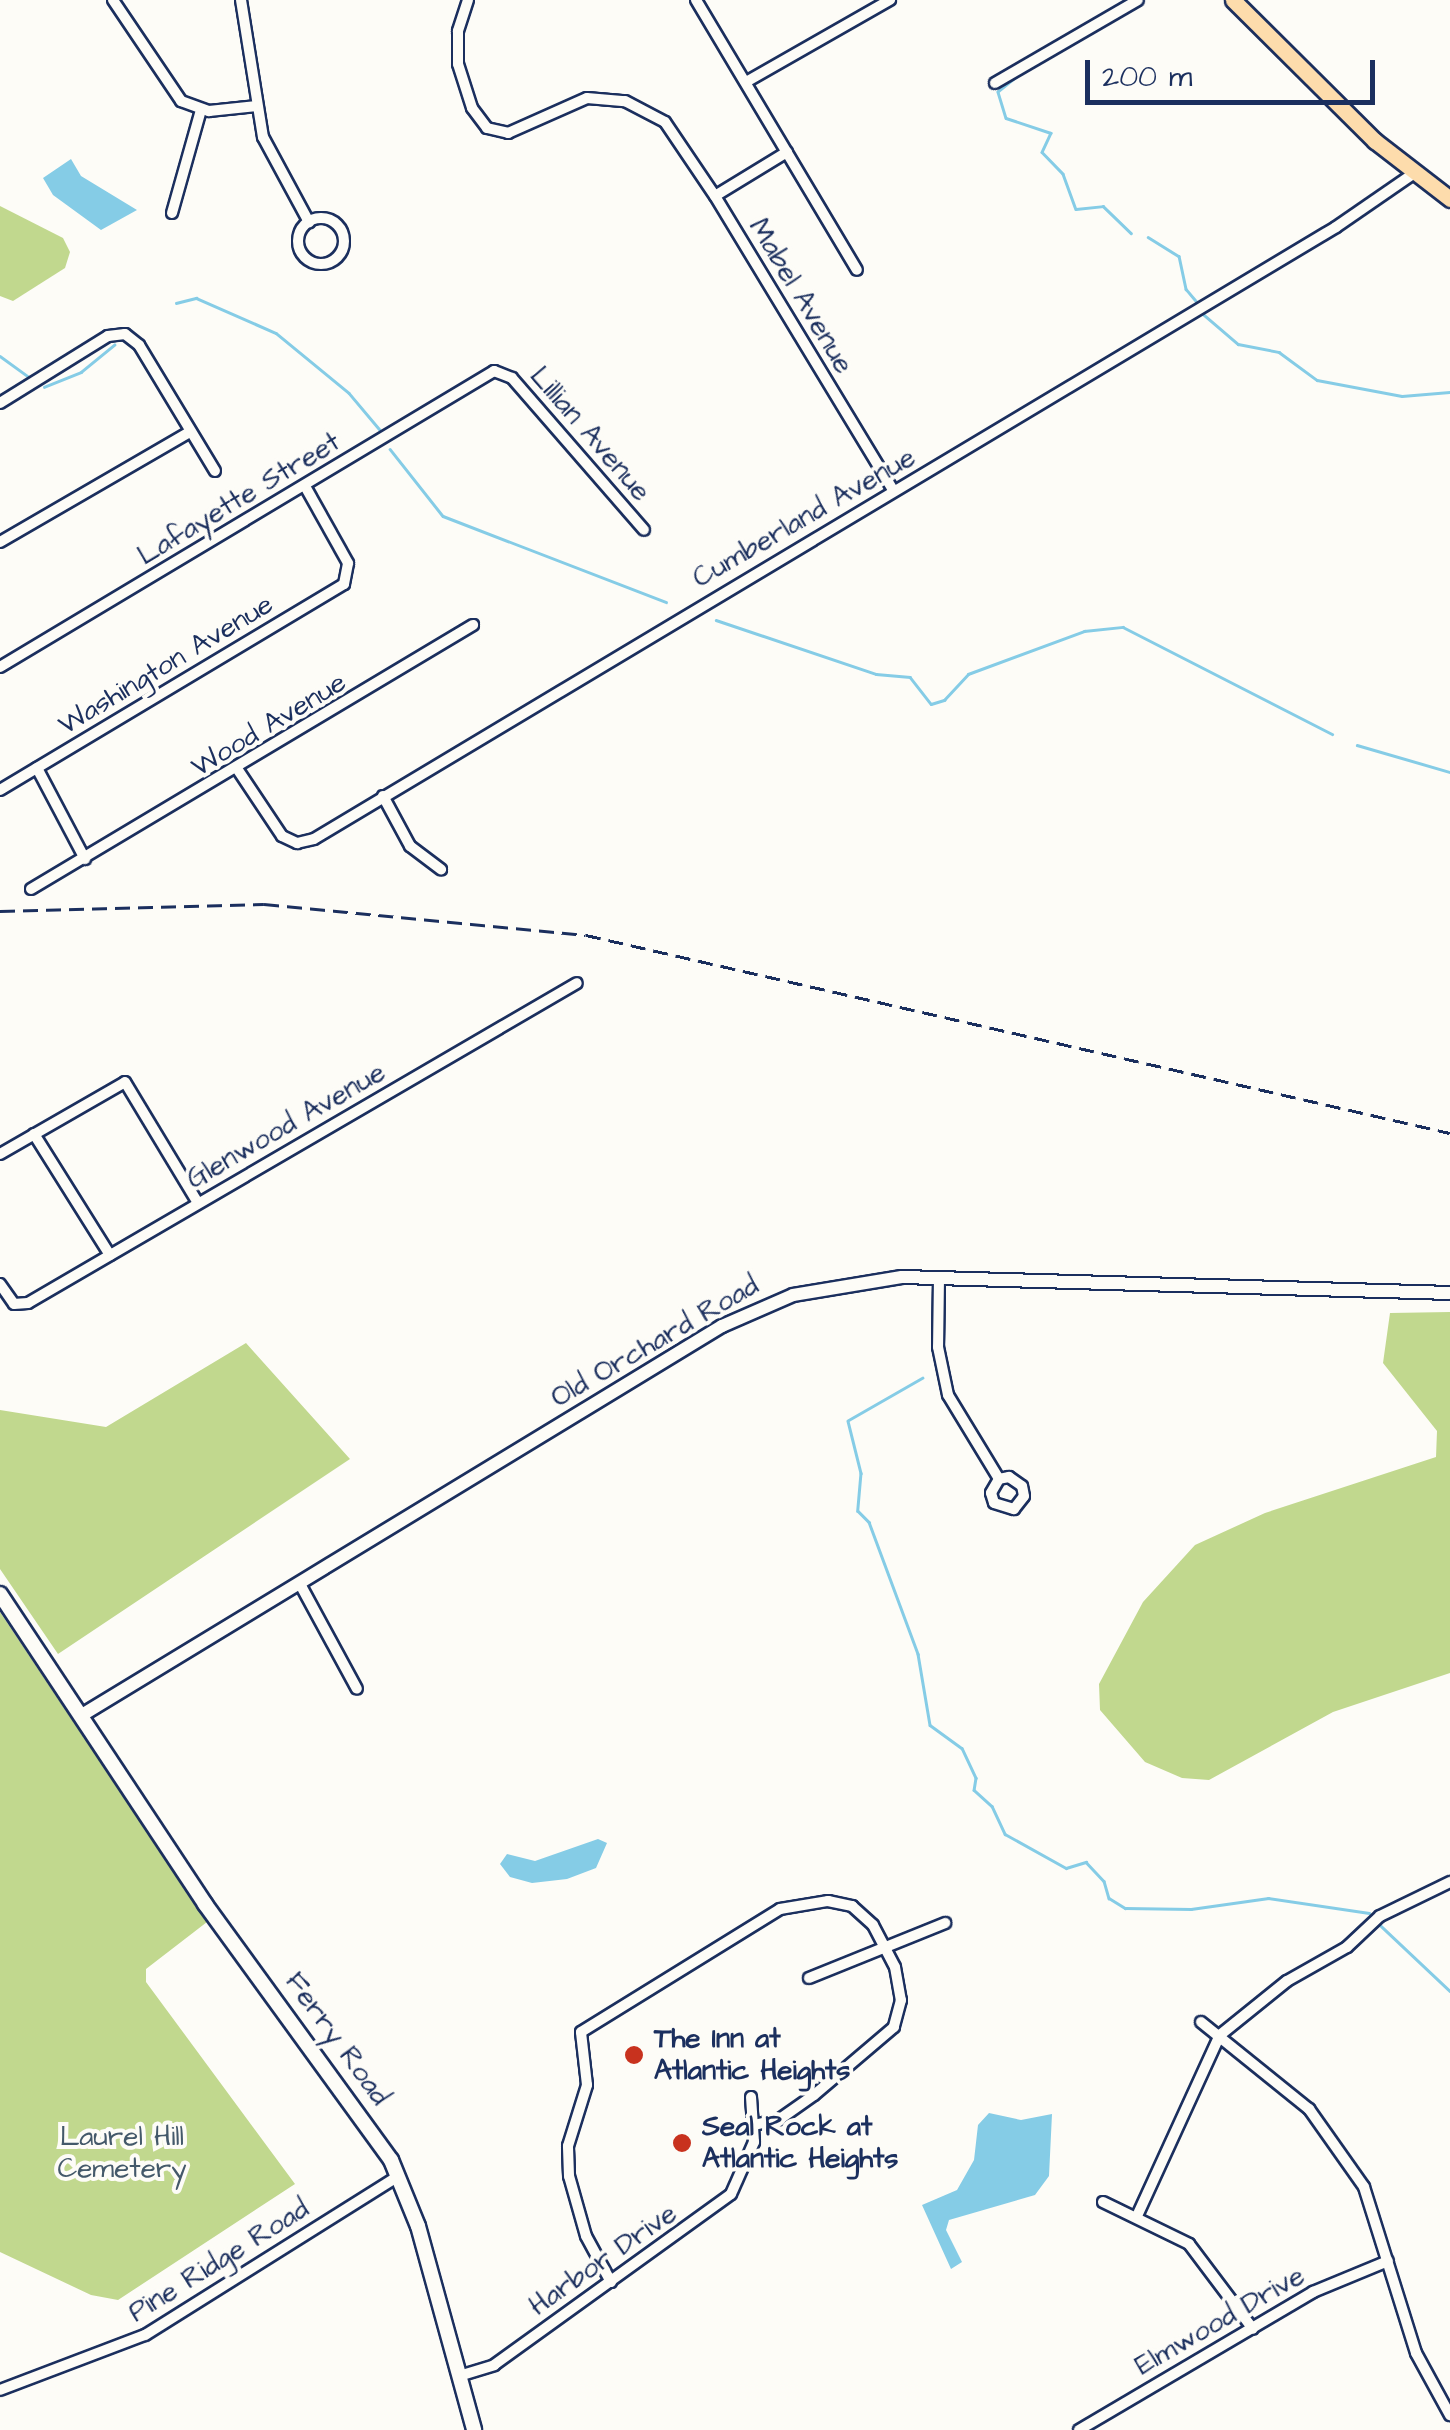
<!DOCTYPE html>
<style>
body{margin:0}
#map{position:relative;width:1450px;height:2430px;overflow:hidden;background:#fdfcf7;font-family:"Architects Daughter",sans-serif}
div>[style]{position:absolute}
.green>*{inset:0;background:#c1d88e}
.water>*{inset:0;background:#85cce6}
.stream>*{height:2.5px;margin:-1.25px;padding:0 1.25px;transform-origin:1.25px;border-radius:1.25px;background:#85cce6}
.roads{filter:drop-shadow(2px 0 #1b2f5e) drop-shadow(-2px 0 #1b2f5e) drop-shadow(0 2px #1b2f5e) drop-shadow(0 -2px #1b2f5e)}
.minor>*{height:10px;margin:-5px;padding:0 5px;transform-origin:5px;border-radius:5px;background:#fdfcf7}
.minor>.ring{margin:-5px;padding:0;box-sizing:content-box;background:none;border:10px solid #fdfcf7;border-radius:50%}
.tertiary>*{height:12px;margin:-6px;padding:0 6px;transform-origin:6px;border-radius:6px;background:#fdfcf7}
.secondary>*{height:14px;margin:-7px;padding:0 7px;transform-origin:7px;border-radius:7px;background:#fdfcf7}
.primary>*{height:15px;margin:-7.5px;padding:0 7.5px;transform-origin:7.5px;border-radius:7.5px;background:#fddcac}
.rail>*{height:2.5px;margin-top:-1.25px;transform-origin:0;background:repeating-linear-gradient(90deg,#1b2f5e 0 15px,transparent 0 23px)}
.dots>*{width:28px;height:28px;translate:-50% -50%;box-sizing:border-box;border:5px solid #fdfcf7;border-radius:50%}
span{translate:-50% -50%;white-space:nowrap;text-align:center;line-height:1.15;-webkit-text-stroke:8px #fdfcf7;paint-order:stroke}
.street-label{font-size:28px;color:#1b2f5e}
.poi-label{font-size:28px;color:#1b2f5e;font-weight:700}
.left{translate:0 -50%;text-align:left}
.park-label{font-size:28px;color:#44596a}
.scale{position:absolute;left:1085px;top:60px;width:290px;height:45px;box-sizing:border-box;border:5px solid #1b2f5e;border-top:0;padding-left:12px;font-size:30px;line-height:35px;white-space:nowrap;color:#1b2f5e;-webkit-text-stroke:8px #fdfcf7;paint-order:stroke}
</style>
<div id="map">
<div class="green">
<div style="clip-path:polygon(0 206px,63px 238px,70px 252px,65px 268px,13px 301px,0 296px)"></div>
<div style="clip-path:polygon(1450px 1312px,1450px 1673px,1333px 1712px,1209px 1780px,1182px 1778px,1145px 1762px,1100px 1710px,1099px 1684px,1143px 1602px,1195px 1545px,1265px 1513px,1436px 1457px,1437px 1431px,1383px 1363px,1390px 1313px)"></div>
<div style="clip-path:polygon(246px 1343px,350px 1459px,58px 1654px,0 1569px,0 1410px,106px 1427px)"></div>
<div style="clip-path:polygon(0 1612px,207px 1922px,146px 1969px,146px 1982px,295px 2184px,118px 2300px,91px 2295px,0 2252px)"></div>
</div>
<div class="water">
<div style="clip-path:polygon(71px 159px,81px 176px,137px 210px,101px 230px,53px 195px,43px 178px)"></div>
<div style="clip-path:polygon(598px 1839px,607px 1843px,596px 1868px,567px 1879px,532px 1883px,510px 1877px,500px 1864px,507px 1854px,535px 1861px)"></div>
<div style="clip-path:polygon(989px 2113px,1021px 2120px,1052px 2114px,1049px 2176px,1035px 2195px,949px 2220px,946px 2230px,962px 2262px,951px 2269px,922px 2205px,957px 2190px,974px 2160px,978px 2125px)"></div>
</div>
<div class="stream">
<div style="left:1020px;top:74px;width:28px;rotate:141deg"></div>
<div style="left:998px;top:92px;width:27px;rotate:73deg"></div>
<div style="left:1006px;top:118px;width:47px;rotate:18.4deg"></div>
<div style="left:1051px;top:133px;width:21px;rotate:115deg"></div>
<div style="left:1042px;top:152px;width:30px;rotate:46deg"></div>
<div style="left:1063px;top:174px;width:37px;rotate:70deg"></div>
<div style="left:1076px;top:209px;width:27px;rotate:-6deg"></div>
<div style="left:1103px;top:206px;width:39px;rotate:44deg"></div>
<div style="left:1148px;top:237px;width:36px;rotate:32deg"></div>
<div style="left:1179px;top:256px;width:34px;rotate:78deg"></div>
<div style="left:1186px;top:289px;width:16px;rotate:50deg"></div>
<div style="left:176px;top:303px;width:21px;rotate:-14deg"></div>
<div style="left:196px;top:298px;width:87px;rotate:23.6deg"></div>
<div style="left:276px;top:333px;width:94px;rotate:39.4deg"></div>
<div style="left:349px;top:393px;width:48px;rotate:50deg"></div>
<div style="left:1203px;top:314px;width:46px;rotate:40.6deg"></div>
<div style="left:1238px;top:344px;width:42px;rotate:11deg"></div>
<div style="left:1279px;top:352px;width:47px;rotate:36.4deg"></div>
<div style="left:1317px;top:380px;width:86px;rotate:10.7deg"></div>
<div style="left:1402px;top:396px;width:48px;rotate:-4.8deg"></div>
<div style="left:0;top:356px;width:36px;rotate:36deg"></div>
<div style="left:44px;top:387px;width:40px;rotate:-22deg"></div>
<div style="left:81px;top:372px;width:43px;rotate:-39.3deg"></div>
<div style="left:390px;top:449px;width:85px;rotate:51.7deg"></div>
<div style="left:443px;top:516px;width:239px;rotate:21.1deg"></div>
<div style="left:716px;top:620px;width:169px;rotate:18.6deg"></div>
<div style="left:876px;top:674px;width:34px;rotate:5deg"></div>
<div style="left:910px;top:677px;width:34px;rotate:52deg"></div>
<div style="left:931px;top:704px;width:14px;rotate:-17deg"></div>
<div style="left:944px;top:700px;width:35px;rotate:-47deg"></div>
<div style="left:968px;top:674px;width:124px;rotate:-20.3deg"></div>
<div style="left:1084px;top:631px;width:39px;rotate:-6deg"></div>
<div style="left:1123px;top:627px;width:235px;rotate:27.1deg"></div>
<div style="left:1357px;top:745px;width:97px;rotate:16.2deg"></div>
<div style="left:923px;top:1378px;width:86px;rotate:150.2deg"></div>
<div style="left:848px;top:1421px;width:54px;rotate:76deg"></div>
<div style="left:861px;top:1473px;width:38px;rotate:95deg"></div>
<div style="left:858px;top:1511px;width:16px;rotate:45deg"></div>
<div style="left:869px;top:1522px;width:141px;rotate:69.6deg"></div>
<div style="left:918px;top:1654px;width:72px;rotate:80.4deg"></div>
<div style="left:930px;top:1725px;width:39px;rotate:36deg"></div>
<div style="left:962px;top:1748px;width:33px;rotate:65deg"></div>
<div style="left:976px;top:1778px;width:12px;rotate:99deg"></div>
<div style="left:974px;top:1790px;width:24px;rotate:42deg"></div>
<div style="left:992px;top:1806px;width:31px;rotate:65deg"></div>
<div style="left:1005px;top:1834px;width:70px;rotate:29.1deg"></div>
<div style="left:1066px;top:1868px;width:21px;rotate:-17deg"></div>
<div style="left:1086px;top:1862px;width:26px;rotate:47deg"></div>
<div style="left:1104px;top:1881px;width:18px;rotate:74deg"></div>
<div style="left:1109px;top:1898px;width:19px;rotate:32deg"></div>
<div style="left:1125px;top:1908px;width:66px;rotate:0.9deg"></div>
<div style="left:1191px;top:1909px;width:78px;rotate:-8.1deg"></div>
<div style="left:1268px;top:1898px;width:102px;rotate:8.4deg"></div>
<div style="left:1380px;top:1925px;width:96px;rotate:43.3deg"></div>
</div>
<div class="roads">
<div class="minor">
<div style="left:113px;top:0;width:122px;rotate:56deg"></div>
<div style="left:181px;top:101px;width:30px;rotate:20deg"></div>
<div style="left:209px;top:111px;width:48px;rotate:-5.9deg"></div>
<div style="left:241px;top:0;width:139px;rotate:80.9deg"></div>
<div style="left:263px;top:137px;width:97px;rotate:61.6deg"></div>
<div style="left:468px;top:0;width:33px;rotate:108deg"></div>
<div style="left:458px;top:31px;width:33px;rotate:90deg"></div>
<div style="left:458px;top:64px;width:46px;rotate:72.3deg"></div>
<div style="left:472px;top:108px;width:25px;rotate:53deg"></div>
<div style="left:487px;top:128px;width:22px;rotate:13deg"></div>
<div style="left:508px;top:133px;width:86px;rotate:-23.9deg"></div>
<div style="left:587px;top:98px;width:38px;rotate:5deg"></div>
<div style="left:625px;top:101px;width:45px;rotate:27.7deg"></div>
<div style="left:665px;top:122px;width:89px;rotate:56deg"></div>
<div style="left:696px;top:0;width:314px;rotate:59.2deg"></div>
<div style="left:746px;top:82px;width:166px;rotate:-29.7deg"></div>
<div style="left:995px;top:83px;width:165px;rotate:-30.1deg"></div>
<div style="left:787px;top:152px;width:84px;rotate:148.6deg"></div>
<div style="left:715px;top:196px;width:344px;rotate:58.8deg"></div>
<div style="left:172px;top:213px;width:107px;rotate:-74.3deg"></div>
<div class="ring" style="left:298px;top:218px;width:36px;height:36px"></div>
<div style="left:0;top:403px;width:127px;rotate:-31.8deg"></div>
<div style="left:108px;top:336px;width:17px;rotate:-7deg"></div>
<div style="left:125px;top:334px;width:18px;rotate:38deg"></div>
<div style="left:139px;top:345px;width:147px;rotate:58.9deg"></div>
<div style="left:0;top:542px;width:220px;rotate:-30.1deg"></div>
<div style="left:0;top:667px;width:576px;rotate:-30.93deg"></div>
<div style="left:494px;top:371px;width:19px;rotate:21deg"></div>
<div style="left:512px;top:378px;width:201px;rotate:49deg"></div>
<div style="left:37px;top:768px;width:103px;rotate:62.2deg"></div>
<div style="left:238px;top:770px;width:79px;rotate:56.3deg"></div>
<div style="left:282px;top:836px;width:17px;rotate:25deg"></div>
<div style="left:297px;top:843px;width:17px;rotate:-13deg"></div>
<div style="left:314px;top:839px;width:1191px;rotate:-30.91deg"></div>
<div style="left:1336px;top:227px;width:93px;rotate:-34.5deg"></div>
<div style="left:0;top:790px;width:401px;rotate:-30.9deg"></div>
<div style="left:344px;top:584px;width:21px;rotate:-79deg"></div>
<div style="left:348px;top:563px;width:88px;rotate:-119.2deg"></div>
<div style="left:383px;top:796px;width:57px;rotate:61.6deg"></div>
<div style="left:410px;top:846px;width:39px;rotate:37deg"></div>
<div style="left:31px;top:889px;width:515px;rotate:-30.85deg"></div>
<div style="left:34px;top:1134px;width:143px;rotate:57.9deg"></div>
<div style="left:0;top:1154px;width:144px;rotate:-29.9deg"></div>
<div style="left:125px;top:1082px;width:141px;rotate:58.9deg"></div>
<div style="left:939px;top:1278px;width:69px;rotate:90.8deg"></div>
<div style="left:938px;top:1347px;width:49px;rotate:78.2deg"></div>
<div style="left:948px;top:1395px;width:98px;rotate:58.7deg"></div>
<div style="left:999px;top:1479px;width:16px;rotate:120deg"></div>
<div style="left:991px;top:1493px;width:10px;rotate:73deg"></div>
<div style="left:994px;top:1503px;width:21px;rotate:17deg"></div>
<div style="left:1014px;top:1509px;width:16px;rotate:-52deg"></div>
<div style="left:1024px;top:1496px;width:10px;rotate:-101deg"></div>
<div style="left:1022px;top:1486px;width:16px;rotate:-145deg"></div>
<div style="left:1009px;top:1477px;width:10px;rotate:169deg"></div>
<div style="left:0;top:1284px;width:24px;rotate:55deg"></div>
<div style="left:14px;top:1304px;width:14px;rotate:-4deg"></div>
<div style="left:28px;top:1303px;width:635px;rotate:-30.24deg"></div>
<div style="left:300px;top:1584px;width:119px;rotate:61.5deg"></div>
<div style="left:809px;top:1978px;width:147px;rotate:-22deg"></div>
<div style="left:1201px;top:2022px;width:139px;rotate:38.9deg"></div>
<div style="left:1309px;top:2109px;width:95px;rotate:54.8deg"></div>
<div style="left:1364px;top:2187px;width:174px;rotate:72.6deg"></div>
<div style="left:1416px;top:2353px;width:71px;rotate:61.3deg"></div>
<div style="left:1103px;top:2202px;width:96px;rotate:26deg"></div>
<div style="left:1189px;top:2244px;width:106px;rotate:53deg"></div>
<div style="left:1137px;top:2216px;width:199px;rotate:-65.4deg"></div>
<div style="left:1220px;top:2035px;width:86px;rotate:-38.9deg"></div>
<div style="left:1287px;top:1981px;width:69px;rotate:-29.5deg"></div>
<div style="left:1347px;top:1947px;width:45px;rotate:-43.2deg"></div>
<div style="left:1380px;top:1916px;width:78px;rotate:-25.9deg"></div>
<div style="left:611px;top:2282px;width:52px;rotate:-118.5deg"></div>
<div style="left:586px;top:2236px;width:62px;rotate:-105.8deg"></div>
<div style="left:569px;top:2176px;width:30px;rotate:-92deg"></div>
<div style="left:568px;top:2146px;width:64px;rotate:-72.7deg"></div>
<div style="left:587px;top:2085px;width:53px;rotate:-96.5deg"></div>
<div style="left:581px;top:2032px;width:234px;rotate:-31.7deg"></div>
<div style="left:780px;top:1909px;width:49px;rotate:-9.5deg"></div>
<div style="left:828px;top:1901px;width:25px;rotate:12deg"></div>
<div style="left:852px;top:1906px;width:28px;rotate:42deg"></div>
<div style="left:873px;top:1925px;width:47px;rotate:62.4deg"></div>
<div style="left:895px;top:1967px;width:34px;rotate:80deg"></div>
<div style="left:901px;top:2000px;width:28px;rotate:105deg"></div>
<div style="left:894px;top:2027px;width:105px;rotate:139.6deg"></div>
<div style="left:814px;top:2095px;width:42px;rotate:144.8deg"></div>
<div style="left:780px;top:2119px;width:26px;rotate:167deg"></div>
<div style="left:459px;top:2376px;width:37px;rotate:-17deg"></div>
<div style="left:494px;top:2365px;width:292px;rotate:-35.8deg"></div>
<div style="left:731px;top:2194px;width:57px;rotate:-66.1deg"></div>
<div style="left:754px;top:2142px;width:45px;rotate:-93.8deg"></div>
<div style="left:0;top:2390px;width:155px;rotate:-20.8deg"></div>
<div style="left:145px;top:2335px;width:299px;rotate:-32.1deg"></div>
<div style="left:1079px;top:2430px;width:272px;rotate:-30.5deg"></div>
<div style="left:1313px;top:2292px;width:81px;rotate:-22.5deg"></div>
</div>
<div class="tertiary">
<div style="left:82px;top:1715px;width:749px;rotate:-31.29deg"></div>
<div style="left:722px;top:1326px;width:77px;rotate:-23.6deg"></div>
<div style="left:793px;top:1295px;width:110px;rotate:-9.4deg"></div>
<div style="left:902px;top:1277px;width:548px;rotate:1.67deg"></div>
</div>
<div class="secondary">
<div style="left:0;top:1594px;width:372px;rotate:56.5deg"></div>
<div style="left:205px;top:1904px;width:316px;rotate:54deg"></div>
<div style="left:391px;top:2160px;width:71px;rotate:67.8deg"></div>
<div style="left:418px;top:2226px;width:212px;rotate:74.6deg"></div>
</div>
<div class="primary">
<div style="left:1233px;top:0;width:200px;rotate:44.8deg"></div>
<div style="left:1375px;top:141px;width:95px;rotate:37.7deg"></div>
</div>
</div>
<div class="rail">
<div style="left:0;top:911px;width:264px;rotate:-1.5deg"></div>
<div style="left:264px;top:904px;width:323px;rotate:5.5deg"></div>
<div style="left:586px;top:935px;width:886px;rotate:12.91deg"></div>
</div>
<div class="dots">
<div style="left:634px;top:2055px;background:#c8321e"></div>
<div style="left:682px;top:2143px;background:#c8321e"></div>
</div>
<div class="street-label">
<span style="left:801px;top:296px;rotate:59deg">Mabel Avenue</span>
<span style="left:590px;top:434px;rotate:49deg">Lillian Avenue</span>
<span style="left:239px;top:499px;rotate:-31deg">Lafayette Street</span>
<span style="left:804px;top:518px;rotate:-30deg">Cumberland Avenue</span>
<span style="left:166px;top:665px;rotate:-31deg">Washington Avenue</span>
<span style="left:269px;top:725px;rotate:-31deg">Wood Avenue</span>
<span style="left:286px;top:1126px;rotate:-30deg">Glenwood Avenue</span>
<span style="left:655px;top:1342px;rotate:-30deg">Old Orchard Road</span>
<span style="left:337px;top:2039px;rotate:54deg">Ferry Road</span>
<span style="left:603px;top:2260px;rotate:-35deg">Harbor Drive</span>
<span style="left:219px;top:2261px;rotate:-32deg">Pine Ridge Road</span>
<span style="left:1220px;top:2321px;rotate:-30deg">Elmwood Drive</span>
</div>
<div class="poi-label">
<span class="left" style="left:654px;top:2055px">The Inn at<br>Atlantic Heights</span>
<span class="left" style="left:702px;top:2143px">Seal Rock at<br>Atlantic Heights</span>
</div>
<div class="park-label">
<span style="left:122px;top:2153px">Laurel Hill<br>Cemetery</span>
</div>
<div class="scale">200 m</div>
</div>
